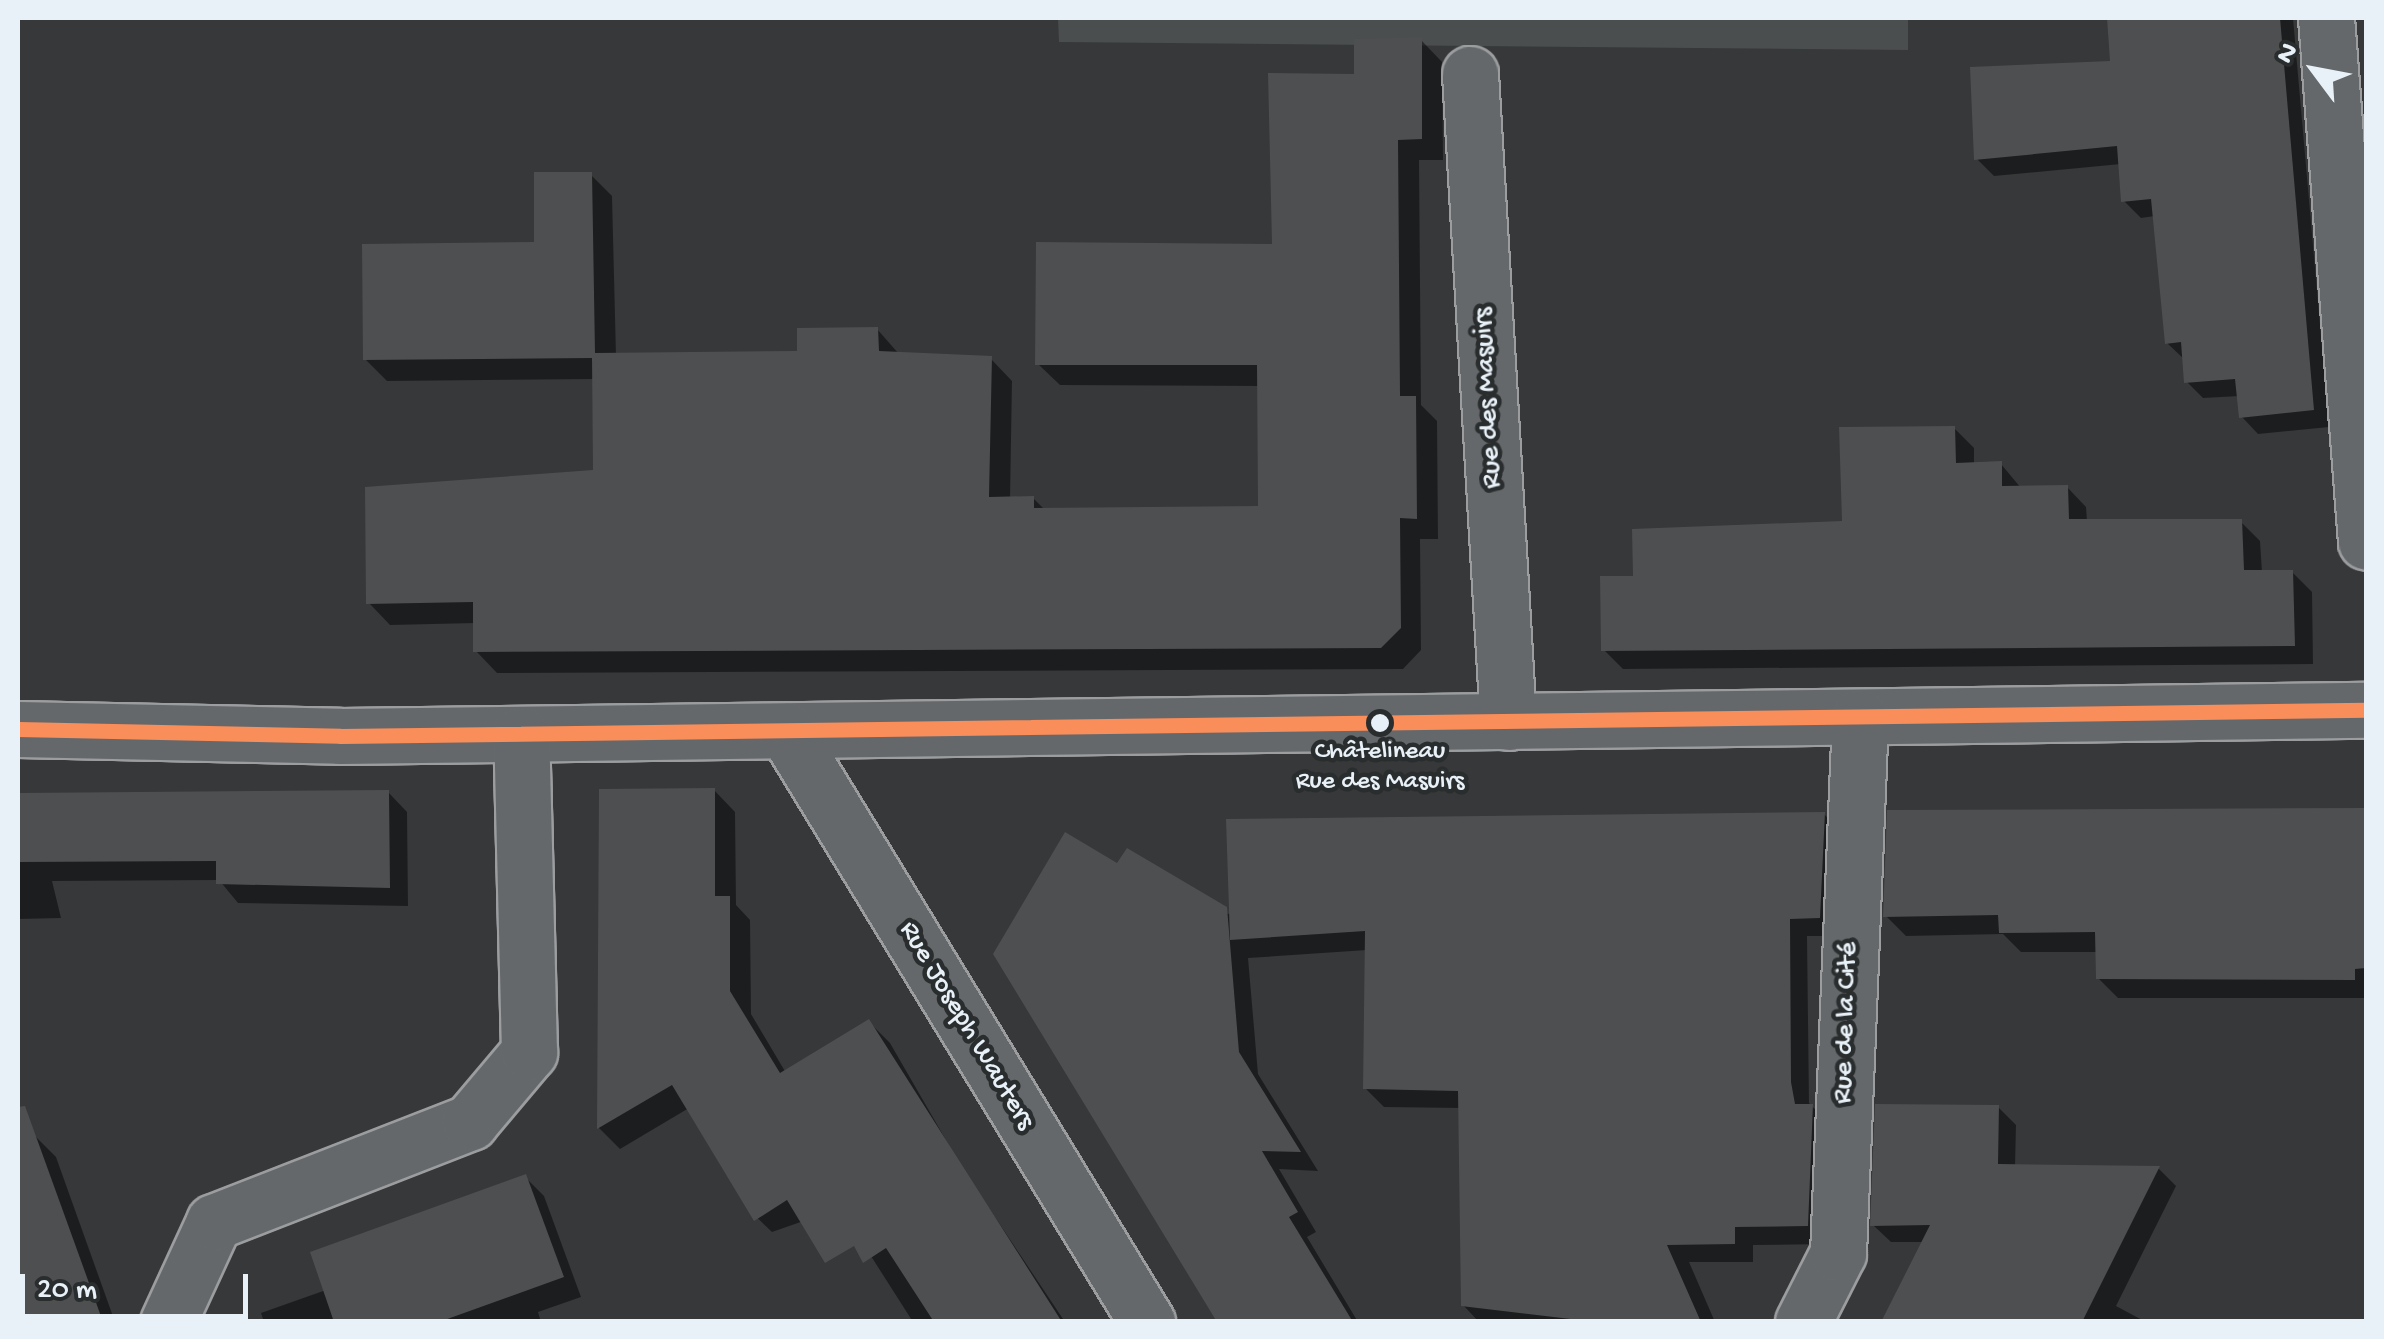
<!DOCTYPE html>
<meta charset="utf-8">
<style>
body{margin:0}
#map{position:relative;width:2384px;height:1339px;overflow:hidden;background:#363839;font-family:"Gochi Hand",sans-serif}
div>[style]{position:absolute}
.green>*{inset:0;background:#4a4e4f}
.shadow>*{inset:0;background:#0007}
.building>*{inset:0;background:#4e4f50}
.roads{filter:drop-shadow(2px 0 #9b9d9f) drop-shadow(-2px 0 #9b9d9f) drop-shadow(0 2px #9b9d9f) drop-shadow(0 -2px #9b9d9f)}
.street>*{height:55px;margin:-27.5px;padding:0 27.5px;transform-origin:27.5px;border-radius:27.5px;background:#65686b}
.bus-1>*{height:15px;margin:-7.5px;padding:0 7.5px;transform-origin:7.5px;border-radius:7.5px;background:#fa8e5a}
.dots>*{width:28px;height:28px;translate:-50% -50%;box-sizing:border-box;border:5px solid #2a2d2e;border-radius:50%}
span{translate:-50% -50%;white-space:nowrap;text-align:center;line-height:1.15;-webkit-text-stroke:9px #2a2d2e;paint-order:stroke}
.bus-label{font-size:26px;color:#e8f1f8}
.street-label{font-size:28px;color:#e8f1f8}
.frame{position:absolute;inset:0;border:20px solid #e8f1f8;pointer-events:none}
.north{position:absolute;left:2264px;top:20px;width:100px;height:100px;-webkit-text-stroke:8px #2a2d2e;paint-order:stroke;rotate:302deg;font-size:28px;font-weight:700;line-height:40px;text-align:center;color:#e8f1f8}
.north::after{content:'';display:block;margin:auto;width:35px;height:45px;background:#e8f1f8;clip-path:polygon(50% 0,100% 100%,50% 72%,0 100%)}
.scale{position:absolute;left:20px;top:1274px;width:228px;height:45px;box-sizing:border-box;border:5px solid #e8f1f8;border-top:0;padding-left:12px;font-size:30px;line-height:35px;white-space:nowrap;color:#e8f1f8;-webkit-text-stroke:8px #2a2d2e;paint-order:stroke}
</style>
<div id="map">
<div class="green">
<div style="clip-path:polygon(1058px 18px,1908px 18px,1908px 50px,1059px 42px)"></div>
</div>
<div class="shadow">
<div style="clip-path:polygon(2108px 18px,2293px 18px,2329px 427px,2258px 434px,2242px 417px,2240px 396px,2203px 398px,2186px 381px,2185px 360px,2167px 343px,2155px 216px,2141px 218px,2124px 201px,2121px 164px,1994px 176px,1977px 159px,2111px 63px)"></div>
<div style="clip-path:polygon(1421px 40px,1442px 62px,1443px 160px,1419px 160px,1421px 405px,1437px 421px,1438px 539px,1420px 539px,1421px 650px,1403px 669px,497px 673px,476px 651px,476px 623px,390px 625px,369px 603px,595px 473px,595px 379px,387px 381px,365px 359px,537px 244px,591px 175px,612px 196px,616px 356px,800px 354px,877px 329px,899px 354px,991px 359px,1012px 381px,1010px 499px,1033px 498px,1045px 510px,1260px 508px,1260px 386px,1060px 385px,1038px 364px,1275px 246px,1357px 77px)"></div>
<div style="clip-path:polygon(1954px 428px,1974px 448px,1974px 465px,2001px 464px,2021px 488px,2067px 487px,2086px 507px,2087px 521px,2241px 522px,2260px 541px,2262px 572px,2292px 572px,2312px 592px,2313px 664px,1623px 669px,1604px 650px,1636px 578px,1844px 524px)"></div>
<div style="clip-path:polygon(714px 790px,735px 812px,736px 905px,750px 920px,751px 1014px,786px 1073px,869px 1022px,890px 1043px,961px 1166px,1065px 1322px,913px 1322px,855px 1231px,944px 1172px,772px 1232px,750px 1211px,689px 1108px,620px 1149px,599px 1128px,602px 791px)"></div>
<div style="clip-path:polygon(388px 792px,407px 812px,408px 906px,238px 903px,219px 880px,52px 881px,61px 918px,18px 919px,18px 796px)"></div>
<div style="clip-path:polygon(2366px 811px,2366px 998px,2118px 998px,2098px 978px,2098px 952px,2021px 952px,2003px 934px,1906px 936px,1886px 916px,1890px 813px)"></div>
<div style="clip-path:polygon(1824px 814px,1842px 833px,1838px 936px,1807px 936px,1809px 1103px,1830px 1125px,1826px 1244px,1753px 1245px,1753px 1262px,1689px 1262px,1715px 1322px,1479px 1322px,1463px 1305px,1461px 1108px,1384px 1107px,1365px 1088px,1367px 950px,1248px 958px,1258px 1074px,1318px 1171px,1279px 1169px,1316px 1232px,1307px 1237px,1358px 1322px,1218px 1322px,1118px 866px,1231px 915px)"></div>
<div style="clip-path:polygon(1998px 1107px,2016px 1125px,2015px 1167px,2159px 1169px,2176px 1186px,2116px 1306px,2146px 1322px,1884px 1322px,1925px 1242px,1891px 1242px,1873px 1225px)"></div>
<div style="clip-path:polygon(34px 1135px,56px 1157px,115px 1322px,18px 1322px,18px 1141px)"></div>
<div style="clip-path:polygon(525px 1177px,544px 1196px,581px 1297px,538px 1312px,541px 1322px,264px 1322px,261px 1313px,326px 1290px)"></div>
</div>
<div class="building">
<div style="clip-path:polygon(2107px 18px,2280px 18px,2314px 410px,2239px 418px,2235px 379px,2184px 383px,2181px 342px,2165px 344px,2151px 199px,2121px 202px,2117px 146px,1974px 160px,1970px 67px,2110px 61px)"></div>
<div style="clip-path:polygon(1422px 37px,1422px 139px,1398px 140px,1400px 396px,1416px 396px,1417px 519px,1400px 518px,1401px 628px,1381px 648px,473px 652px,473px 602px,366px 604px,365px 487px,593px 470px,592px 358px,363px 360px,362px 244px,534px 242px,534px 172px,592px 172px,595px 353px,797px 351px,797px 328px,878px 327px,879px 351px,992px 356px,989px 497px,1034px 496px,1034px 508px,1258px 506px,1257px 365px,1035px 365px,1036px 242px,1272px 244px,1268px 73px,1354px 74px,1354px 39px)"></div>
<div style="clip-path:polygon(1955px 426px,1956px 463px,2002px 461px,2002px 486px,2068px 485px,2069px 519px,2242px 519px,2244px 570px,2293px 570px,2295px 646px,1601px 651px,1600px 576px,1633px 576px,1632px 529px,1842px 521px,1839px 427px)"></div>
<div style="clip-path:polygon(715px 788px,715px 896px,730px 896px,730px 991px,780px 1073px,869px 1019px,1062px 1322px,934px 1322px,886px 1248px,863px 1263px,854px 1246px,825px 1263px,787px 1200px,754px 1221px,672px 1085px,597px 1129px,599px 789px)"></div>
<div style="clip-path:polygon(389px 790px,390px 888px,216px 884px,216px 861px,18px 862px,18px 793px)"></div>
<div style="clip-path:polygon(2366px 808px,2366px 968px,2355px 969px,2355px 980px,2096px 979px,2095px 932px,1999px 933px,1998px 915px,1883px 917px,1887px 810px)"></div>
<div style="clip-path:polygon(1825px 812px,1820px 918px,1790px 919px,1791px 1082px,1795px 1104px,1813px 1104px,1808px 1226px,1735px 1227px,1735px 1244px,1667px 1245px,1701px 1322px,1596px 1322px,1461px 1306px,1458px 1091px,1363px 1089px,1365px 931px,1230px 940px,1226px 819px)"></div>
<div style="clip-path:polygon(1065px 832px,1117px 863px,1127px 848px,1227px 907px,1239px 1052px,1301px 1152px,1262px 1151px,1298px 1212px,1289px 1217px,1353px 1322px,1217px 1322px,993px 954px)"></div>
<div style="clip-path:polygon(1875px 1104px,1999px 1105px,1998px 1164px,2160px 1166px,2082px 1322px,1881px 1322px,1930px 1225px,1870px 1226px)"></div>
<div style="clip-path:polygon(25px 1106px,80px 1258px,103px 1322px,18px 1322px,18px 1107px)"></div>
<div style="clip-path:polygon(526px 1174px,564px 1277px,439px 1322px,334px 1322px,310px 1252px)"></div>
</div>
<div class="roads">
<div class="street">
<div style="left:2326px;top:18px;width:525px;rotate:85.63deg"></div>
<div style="left:1470px;top:74px;width:649px;rotate:86.64deg"></div>
<div style="left:18px;top:729px;width:322px;rotate:1.2deg"></div>
<div style="left:340px;top:736px;width:2026px;rotate:-0.74deg"></div>
<div style="left:786px;top:731px;width:693px;rotate:58.58deg"></div>
<div style="left:168px;top:1322px;width:110px;rotate:-65.3deg"></div>
<div style="left:214px;top:1222px;width:275px;rotate:-21.3deg"></div>
<div style="left:470px;top:1122px;width:92px;rotate:-49.9deg"></div>
<div style="left:529px;top:1052px;width:317px;rotate:-91.4deg"></div>
<div style="left:1803px;top:1322px;width:77px;rotate:-63.1deg"></div>
<div style="left:1838px;top:1253px;width:536px;rotate:-87.65deg"></div>
</div>
</div>
<div class="bus-1">
<div style="left:18px;top:729px;width:322px;rotate:1.2deg"></div>
<div style="left:340px;top:736px;width:2026px;rotate:-0.74deg"></div>
</div>
<div class="dots">
<div style="left:1380px;top:723px;background:#e8f1f8"></div>
</div>
<div class="bus-label">
<span style="left:1380px;top:768px">Châtelineau<br>Rue des Masuirs</span>
</div>
<div class="street-label">
<span style="left:1489px;top:398px;rotate:-93deg">Rue des Masuirs</span>
<span style="left:1847px;top:1023px;rotate:-88deg">Rue de la Cité</span>
<span style="left:966px;top:1026px;rotate:59deg">Rue Joseph Wauters</span>
</div>
<div class="frame"></div>
<div class="north">N</div>
<div class="scale">20 m</div>
</div>
